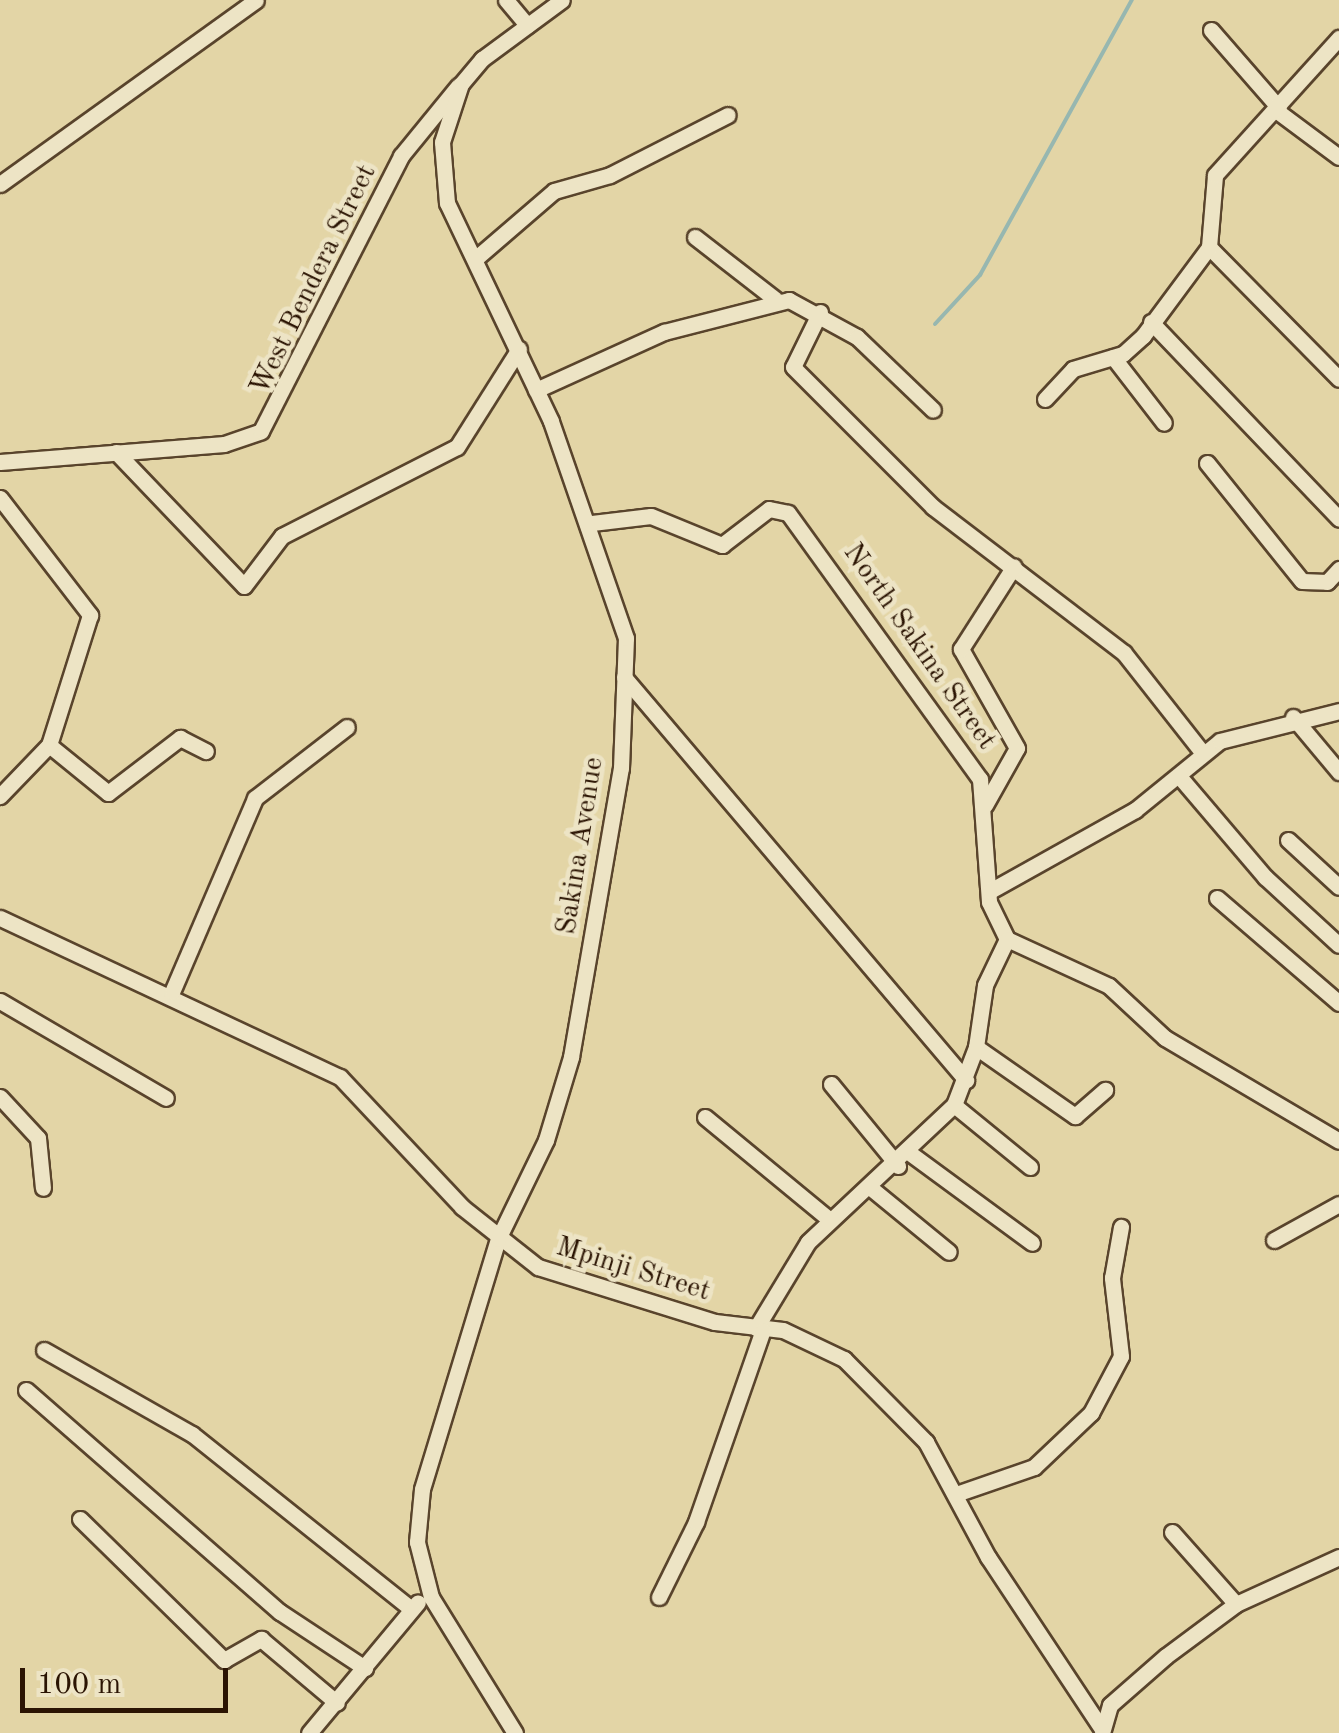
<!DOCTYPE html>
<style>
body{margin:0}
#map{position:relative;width:1339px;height:1733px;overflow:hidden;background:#e3d5a6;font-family:"Old Standard TT",serif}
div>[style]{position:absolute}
.stream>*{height:4px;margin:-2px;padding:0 2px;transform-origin:2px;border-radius:2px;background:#97b7b0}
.roads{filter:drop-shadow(2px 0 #59442c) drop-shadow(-2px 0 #59442c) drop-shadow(0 2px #59442c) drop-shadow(0 -2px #59442c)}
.minor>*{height:15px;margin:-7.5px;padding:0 7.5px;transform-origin:7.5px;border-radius:7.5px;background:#ede4c5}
span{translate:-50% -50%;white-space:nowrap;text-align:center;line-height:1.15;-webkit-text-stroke:9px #ede4c5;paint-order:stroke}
.street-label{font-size:28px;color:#2b1403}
.scale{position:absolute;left:20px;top:1668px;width:208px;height:45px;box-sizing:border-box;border:5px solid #2b1403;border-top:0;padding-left:12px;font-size:30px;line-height:35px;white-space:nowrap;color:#2b1403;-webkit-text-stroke:8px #ede4c5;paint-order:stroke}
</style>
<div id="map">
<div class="stream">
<div style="left:935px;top:324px;width:67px;rotate:-47.4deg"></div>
<div style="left:980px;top:275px;width:314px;rotate:-61.1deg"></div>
</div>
<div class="roads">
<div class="minor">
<div style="left:506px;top:0;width:33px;rotate:50deg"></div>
<div style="left:1211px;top:30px;width:103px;rotate:48.9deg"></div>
<div style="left:1277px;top:111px;width:77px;rotate:36.6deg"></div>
<div style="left:0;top:184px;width:315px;rotate:-35.7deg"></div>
<div style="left:695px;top:237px;width:101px;rotate:37.8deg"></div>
<div style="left:1209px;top:247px;width:185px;rotate:45.4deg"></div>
<div style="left:475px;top:259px;width:104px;rotate:-40.7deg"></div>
<div style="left:554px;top:191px;width:58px;rotate:-15.9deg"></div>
<div style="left:610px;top:175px;width:132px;rotate:-27deg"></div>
<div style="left:820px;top:312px;width:61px;rotate:116.1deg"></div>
<div style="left:793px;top:367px;width:198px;rotate:45deg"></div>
<div style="left:933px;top:507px;width:240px;rotate:37.4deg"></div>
<div style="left:1124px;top:653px;width:126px;rotate:51.8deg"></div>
<div style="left:1151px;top:322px;width:272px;rotate:46.3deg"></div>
<div style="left:1113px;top:357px;width:83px;rotate:52.3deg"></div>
<div style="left:536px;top:390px;width:141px;rotate:-24.4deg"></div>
<div style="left:664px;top:332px;width:129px;rotate:-14.4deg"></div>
<div style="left:789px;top:300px;width:77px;rotate:28.6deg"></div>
<div style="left:857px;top:337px;width:105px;rotate:43.8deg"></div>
<div style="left:1045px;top:399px;width:41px;rotate:-47deg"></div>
<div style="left:1073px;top:369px;width:52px;rotate:-16.7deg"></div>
<div style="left:1123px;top:354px;width:27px;rotate:-42deg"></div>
<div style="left:1143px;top:336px;width:111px;rotate:-53.4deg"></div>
<div style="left:1209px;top:247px;width:72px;rotate:-85.2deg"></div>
<div style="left:1215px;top:175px;width:185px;rotate:-47.9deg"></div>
<div style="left:116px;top:452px;width:185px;rotate:46.3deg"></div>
<div style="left:244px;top:586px;width:63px;rotate:-52.8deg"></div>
<div style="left:282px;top:536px;width:196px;rotate:-27deg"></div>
<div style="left:457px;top:447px;width:116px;rotate:-57.7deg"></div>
<div style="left:0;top:462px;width:225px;rotate:-4.6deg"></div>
<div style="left:224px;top:444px;width:39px;rotate:-19deg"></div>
<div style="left:261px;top:431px;width:309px;rotate:-63deg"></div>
<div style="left:401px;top:156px;width:90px;rotate:-50.8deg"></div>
<div style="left:1207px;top:463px;width:151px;rotate:51.2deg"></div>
<div style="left:1302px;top:581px;width:25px;rotate:2deg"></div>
<div style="left:1327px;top:582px;width:18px;rotate:-47deg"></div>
<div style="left:0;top:498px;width:148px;rotate:52.4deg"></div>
<div style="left:90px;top:615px;width:136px;rotate:107.5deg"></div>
<div style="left:49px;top:745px;width:71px;rotate:133.9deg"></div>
<div style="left:592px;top:523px;width:59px;rotate:-6.8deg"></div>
<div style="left:651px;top:516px;width:77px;rotate:22.2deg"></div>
<div style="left:722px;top:545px;width:59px;rotate:-37.5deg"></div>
<div style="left:769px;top:509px;width:19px;rotate:12deg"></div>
<div style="left:788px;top:513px;width:328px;rotate:54.2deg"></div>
<div style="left:980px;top:779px;width:123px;rotate:85.8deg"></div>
<div style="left:989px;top:902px;width:41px;rotate:64.1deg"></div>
<div style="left:1007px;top:939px;width:112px;rotate:24.7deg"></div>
<div style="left:1109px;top:986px;width:76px;rotate:42.9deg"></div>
<div style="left:1165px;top:1038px;width:202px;rotate:30.6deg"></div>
<div style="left:624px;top:677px;width:529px;rotate:49.68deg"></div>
<div style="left:1293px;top:717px;width:72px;rotate:50.1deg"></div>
<div style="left:49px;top:745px;width:76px;rotate:39.1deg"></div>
<div style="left:108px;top:793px;width:91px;rotate:-37.4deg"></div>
<div style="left:180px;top:738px;width:29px;rotate:27deg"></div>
<div style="left:1179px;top:776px;width:133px;rotate:49.6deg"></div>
<div style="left:1265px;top:877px;width:100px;rotate:42.6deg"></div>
<div style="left:985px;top:805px;width:65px;rotate:-60.7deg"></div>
<div style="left:1017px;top:748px;width:114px;rotate:-119.5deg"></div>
<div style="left:961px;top:649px;width:98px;rotate:-57.4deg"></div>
<div style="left:1288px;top:840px;width:69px;rotate:42.7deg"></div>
<div style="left:990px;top:891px;width:166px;rotate:-29.2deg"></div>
<div style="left:1135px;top:810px;width:109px;rotate:-39.1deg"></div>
<div style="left:1220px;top:741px;width:123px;rotate:-14.1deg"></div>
<div style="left:1217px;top:898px;width:161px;rotate:40.7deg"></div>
<div style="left:0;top:918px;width:375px;rotate:25.1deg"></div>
<div style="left:340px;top:1077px;width:178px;rotate:46.8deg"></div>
<div style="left:462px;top:1207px;width:97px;rotate:38.3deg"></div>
<div style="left:538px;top:1267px;width:185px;rotate:17.3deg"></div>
<div style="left:715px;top:1322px;width:68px;rotate:6.7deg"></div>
<div style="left:783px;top:1330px;width:68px;rotate:25.4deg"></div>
<div style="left:844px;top:1359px;width:117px;rotate:45.3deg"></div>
<div style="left:926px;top:1442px;width:131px;rotate:61.7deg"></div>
<div style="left:988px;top:1557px;width:205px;rotate:56.5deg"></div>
<div style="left:172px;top:992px;width:211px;rotate:-66.8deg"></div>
<div style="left:255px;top:798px;width:116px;rotate:-37.7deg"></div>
<div style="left:0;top:1001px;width:192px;rotate:30.3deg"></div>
<div style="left:976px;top:1047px;width:121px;rotate:34.9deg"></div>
<div style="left:1075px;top:1116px;width:40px;rotate:-41deg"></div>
<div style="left:831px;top:1084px;width:106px;rotate:50.7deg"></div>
<div style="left:0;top:1097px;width:56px;rotate:47.2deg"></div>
<div style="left:38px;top:1138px;width:50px;rotate:84.3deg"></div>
<div style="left:954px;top:1105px;width:98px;rotate:39.2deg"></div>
<div style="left:705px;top:1117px;width:162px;rotate:39.5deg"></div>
<div style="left:911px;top:1154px;width:150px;rotate:36.3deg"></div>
<div style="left:872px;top:1189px;width:99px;rotate:39.3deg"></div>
<div style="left:1274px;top:1240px;width:74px;rotate:-29deg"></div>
<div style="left:756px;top:1328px;width:100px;rotate:-58.8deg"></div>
<div style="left:808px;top:1242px;width:200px;rotate:-43.2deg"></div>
<div style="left:954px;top:1105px;width:62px;rotate:-69.2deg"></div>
<div style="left:976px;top:1047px;width:63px;rotate:-81.7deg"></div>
<div style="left:985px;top:985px;width:51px;rotate:-64.4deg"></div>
<div style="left:44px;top:1350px;width:170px;rotate:29.6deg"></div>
<div style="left:192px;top:1434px;width:280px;rotate:38.6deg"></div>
<div style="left:26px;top:1390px;width:337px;rotate:41.2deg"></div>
<div style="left:280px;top:1612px;width:102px;rotate:33.4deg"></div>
<div style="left:956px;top:1494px;width:83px;rotate:-19.1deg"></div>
<div style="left:1034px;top:1467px;width:79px;rotate:-43.5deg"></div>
<div style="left:1091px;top:1413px;width:64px;rotate:-62.2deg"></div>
<div style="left:1121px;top:1356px;width:79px;rotate:-96.6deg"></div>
<div style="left:1112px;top:1278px;width:52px;rotate:-80deg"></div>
<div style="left:80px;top:1519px;width:202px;rotate:44.4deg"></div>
<div style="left:224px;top:1660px;width:43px;rotate:-29.6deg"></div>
<div style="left:261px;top:1639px;width:99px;rotate:40.1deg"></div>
<div style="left:1172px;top:1532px;width:96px;rotate:48.4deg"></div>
<div style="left:659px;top:1597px;width:84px;rotate:-63.7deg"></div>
<div style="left:696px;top:1522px;width:203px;rotate:-70.8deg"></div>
<div style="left:309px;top:1733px;width:170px;rotate:-50.2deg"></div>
<div style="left:515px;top:1733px;width:160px;rotate:-121.7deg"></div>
<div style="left:431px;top:1597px;width:57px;rotate:-104.3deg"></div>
<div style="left:417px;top:1542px;width:53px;rotate:-84.6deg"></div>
<div style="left:422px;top:1489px;width:261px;rotate:-73.1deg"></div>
<div style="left:498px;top:1239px;width:110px;rotate:-64.1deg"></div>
<div style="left:546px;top:1140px;width:87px;rotate:-73.2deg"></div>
<div style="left:571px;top:1057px;width:293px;rotate:-80.2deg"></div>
<div style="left:621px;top:768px;width:130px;rotate:-87.8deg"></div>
<div style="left:626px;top:638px;width:230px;rotate:-109.1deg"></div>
<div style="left:551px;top:421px;width:242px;rotate:-115.5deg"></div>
<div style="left:447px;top:203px;width:61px;rotate:-94.7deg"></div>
<div style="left:442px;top:142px;width:61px;rotate:-71.9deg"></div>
<div style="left:461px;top:84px;width:33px;rotate:-50deg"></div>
<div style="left:482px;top:59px;width:99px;rotate:-36.4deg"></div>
<div style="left:1102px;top:1733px;width:29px;rotate:-74deg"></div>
<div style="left:1110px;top:1705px;width:74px;rotate:-41.2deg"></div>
<div style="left:1166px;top:1656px;width:87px;rotate:-36.6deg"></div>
<div style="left:1236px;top:1604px;width:113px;rotate:-24.5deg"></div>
</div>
</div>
<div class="street-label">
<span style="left:314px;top:280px;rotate:-64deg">West Bendera Street</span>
<span style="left:919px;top:647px;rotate:55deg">North Sakina Street</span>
<span style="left:581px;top:846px;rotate:-81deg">Sakina Avenue</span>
<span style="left:633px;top:1270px;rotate:17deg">Mpinji Street</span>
</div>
<div class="scale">100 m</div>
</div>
